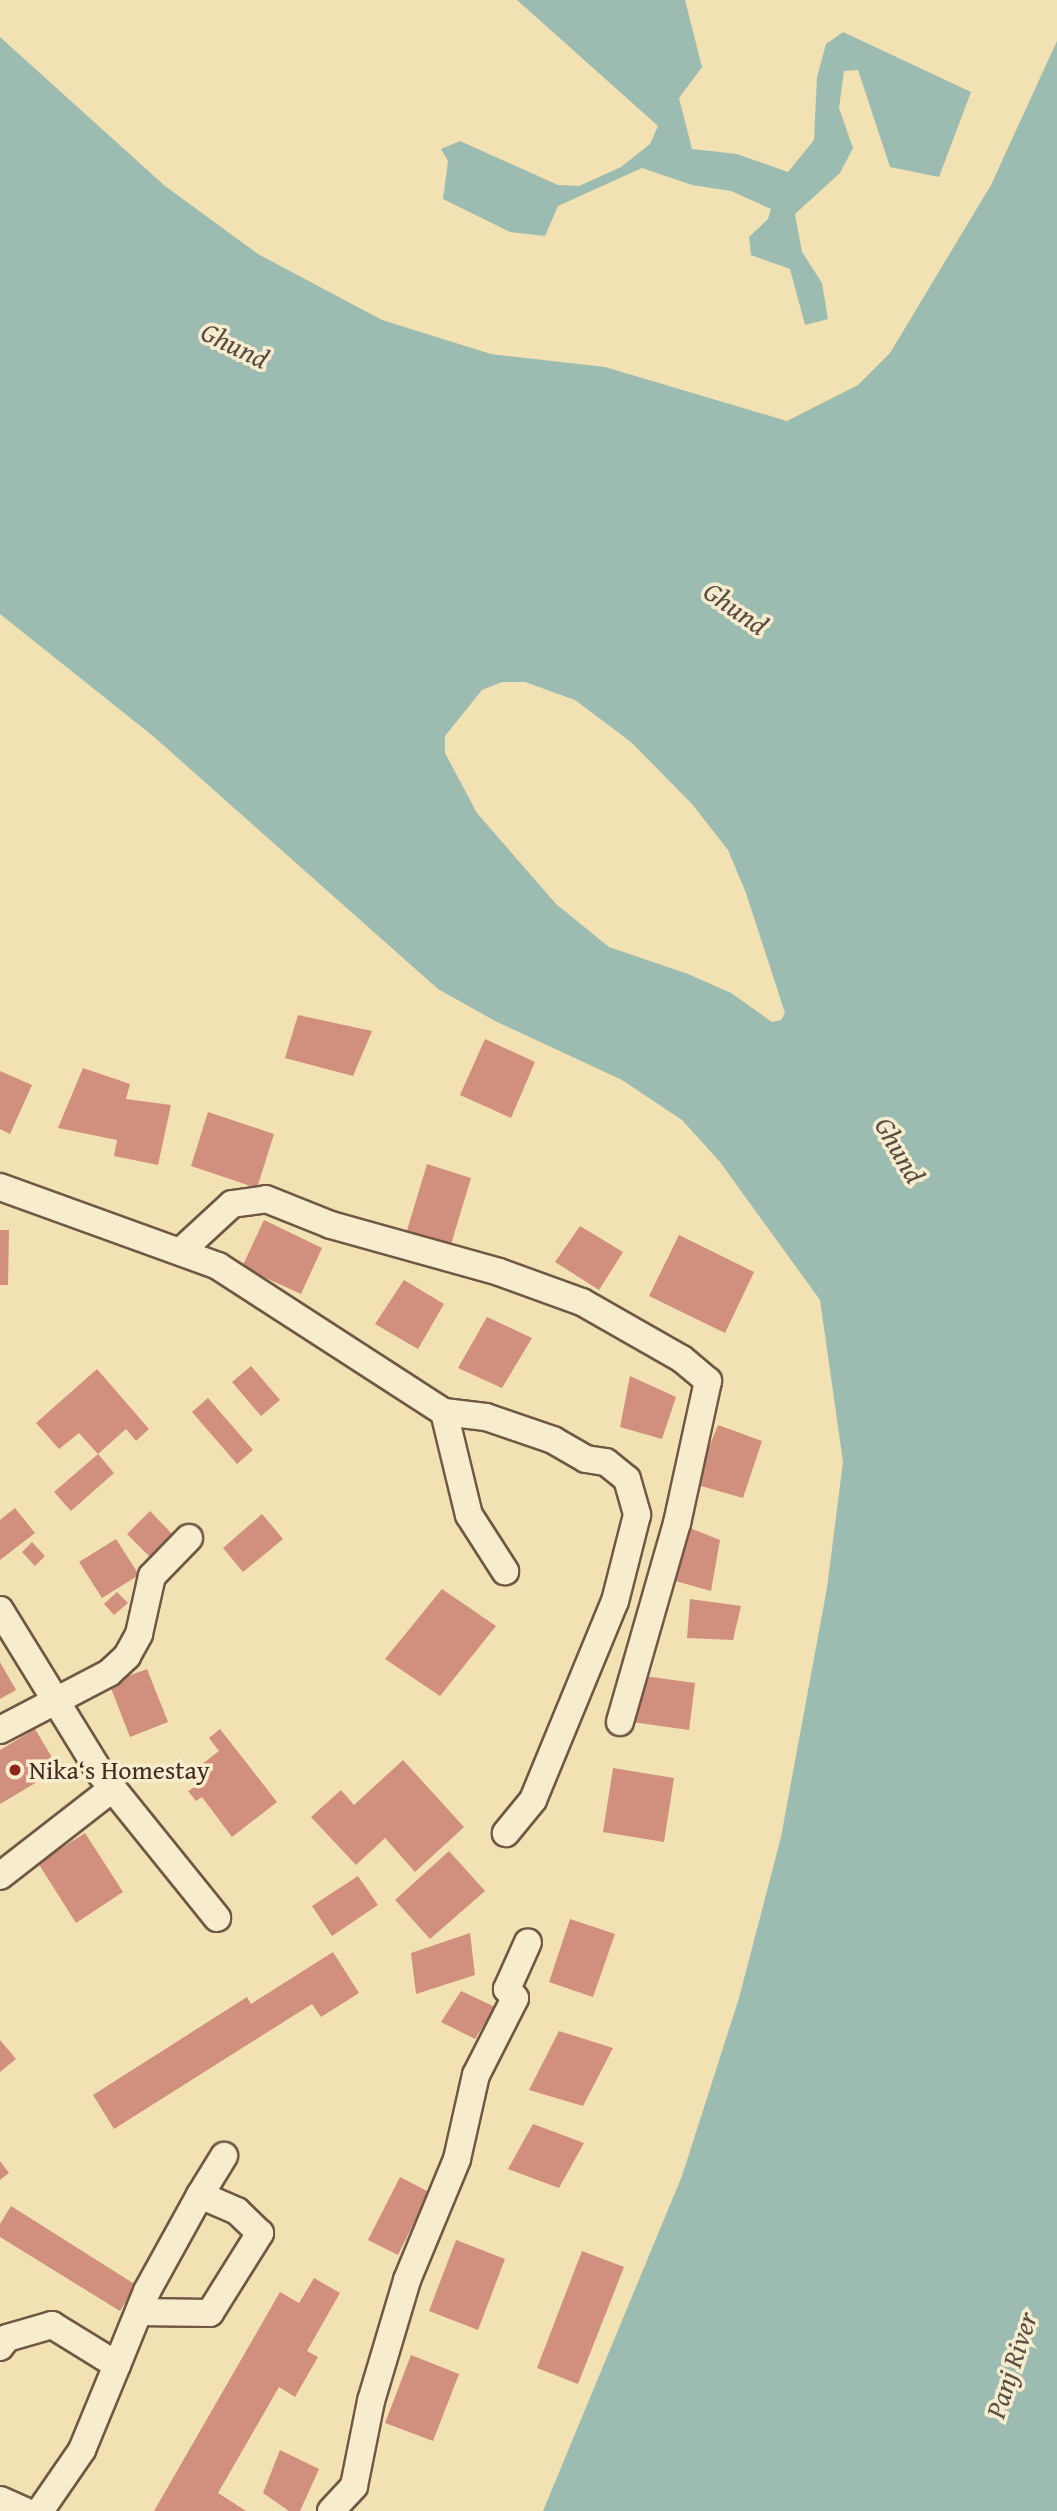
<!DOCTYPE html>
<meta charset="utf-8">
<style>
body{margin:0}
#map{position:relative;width:1057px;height:2511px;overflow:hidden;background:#f2e1b2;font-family:"Gentium Book Plus",serif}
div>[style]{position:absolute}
.water>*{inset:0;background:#9cbcb1}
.building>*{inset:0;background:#d1907e}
.roads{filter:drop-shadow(2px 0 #705845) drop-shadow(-2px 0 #705845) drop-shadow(0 2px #705845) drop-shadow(0 -2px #705845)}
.minor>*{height:26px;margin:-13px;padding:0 13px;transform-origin:13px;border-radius:13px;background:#f7eccd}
.dots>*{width:19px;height:19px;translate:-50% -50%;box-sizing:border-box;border:4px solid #f7eccd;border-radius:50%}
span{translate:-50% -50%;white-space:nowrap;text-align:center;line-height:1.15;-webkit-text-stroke:7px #f7eccd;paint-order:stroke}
.poi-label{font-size:26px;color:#442b21}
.left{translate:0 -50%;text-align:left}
.water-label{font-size:28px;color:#5a4f45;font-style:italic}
</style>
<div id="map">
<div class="water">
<div style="clip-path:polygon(517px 0,685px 0,702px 67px,679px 98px,692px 149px,737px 154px,788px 172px,814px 140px,817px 77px,826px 44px,843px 32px,971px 92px,939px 177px,890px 167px,858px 70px,844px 71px,839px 108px,853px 148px,840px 173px,795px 214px,802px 252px,822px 283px,828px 319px,805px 325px,790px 269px,751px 255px,749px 237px,768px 219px,771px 209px,731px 191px,692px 185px,642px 168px,558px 206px,545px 236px,510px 232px,443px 199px,448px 161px,441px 149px,460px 141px,558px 185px,579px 186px,621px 167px,650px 144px,658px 126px)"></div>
<div style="clip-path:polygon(evenodd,0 37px,165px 186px,258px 254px,382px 320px,491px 354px,605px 367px,787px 421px,858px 385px,890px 353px,991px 185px,1057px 41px,1057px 2511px,543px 2511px,682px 2176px,739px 1998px,781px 1837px,827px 1588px,843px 1462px,820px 1300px,720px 1162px,682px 1120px,622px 1080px,495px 1021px,438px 989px,153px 736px,0 614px,0 37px,502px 682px,525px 682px,575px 700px,631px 742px,692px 804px,728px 850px,746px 893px,785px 1013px,781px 1020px,772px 1022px,731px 993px,688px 974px,609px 947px,556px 904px,477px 813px,445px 753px,445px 736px,482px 690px,502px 682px)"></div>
</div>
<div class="building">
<div style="clip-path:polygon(298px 1015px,372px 1031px,353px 1076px,285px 1058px)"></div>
<div style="clip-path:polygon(485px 1039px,535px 1062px,511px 1118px,460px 1095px)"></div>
<div style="clip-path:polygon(83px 1068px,130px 1084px,126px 1099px,171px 1105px,158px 1165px,114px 1156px,117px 1140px,58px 1128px)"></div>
<div style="clip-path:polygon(0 1071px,32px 1085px,10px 1134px,0 1129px)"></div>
<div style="clip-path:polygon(208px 1112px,274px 1134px,257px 1188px,191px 1166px)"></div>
<div style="clip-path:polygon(427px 1164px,471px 1178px,449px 1251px,405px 1237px)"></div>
<div style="clip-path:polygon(264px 1220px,322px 1248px,301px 1294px,242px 1267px)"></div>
<div style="clip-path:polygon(580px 1226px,623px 1252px,599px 1290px,555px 1262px)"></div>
<div style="clip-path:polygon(0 1230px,9px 1230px,8px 1285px,0 1285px)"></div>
<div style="clip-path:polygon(679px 1235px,754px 1272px,725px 1333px,649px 1296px)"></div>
<div style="clip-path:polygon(404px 1280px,444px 1304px,418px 1349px,375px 1324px)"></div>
<div style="clip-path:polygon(487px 1317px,532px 1338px,502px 1388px,458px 1368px)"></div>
<div style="clip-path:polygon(251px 1366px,280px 1400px,261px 1416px,232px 1382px)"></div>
<div style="clip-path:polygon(97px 1369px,149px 1429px,136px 1441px,126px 1429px,98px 1454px,79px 1433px,59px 1449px,36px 1423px)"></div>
<div style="clip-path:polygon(630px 1376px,676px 1397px,662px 1439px,620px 1427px)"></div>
<div style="clip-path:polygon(208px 1398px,253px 1450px,237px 1464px,192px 1412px)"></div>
<div style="clip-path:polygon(718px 1425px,762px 1441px,743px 1498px,694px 1484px)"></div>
<div style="clip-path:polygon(98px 1454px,114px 1473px,71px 1511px,54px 1492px)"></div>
<div style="clip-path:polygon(15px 1508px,35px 1533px,0 1560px,0 1520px)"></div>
<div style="clip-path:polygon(150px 1511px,176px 1538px,153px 1560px,127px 1534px)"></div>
<div style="clip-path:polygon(262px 1514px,283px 1539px,243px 1572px,223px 1548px)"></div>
<div style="clip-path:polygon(677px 1523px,720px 1540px,711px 1591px,661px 1577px)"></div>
<div style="clip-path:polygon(116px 1539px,139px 1575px,102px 1598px,79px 1562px)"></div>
<div style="clip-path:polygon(32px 1542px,45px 1556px,35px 1566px,22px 1552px)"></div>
<div style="clip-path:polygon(442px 1589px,496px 1626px,440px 1696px,385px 1659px)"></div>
<div style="clip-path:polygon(117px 1592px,128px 1603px,114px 1615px,104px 1604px)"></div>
<div style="clip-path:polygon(690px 1599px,741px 1606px,733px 1640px,687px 1638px)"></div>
<div style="clip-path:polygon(0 1662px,16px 1690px,0 1699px)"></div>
<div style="clip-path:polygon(147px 1669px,168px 1722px,130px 1737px,109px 1683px)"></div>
<div style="clip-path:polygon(637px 1675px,695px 1683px,689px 1730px,632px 1722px)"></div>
<div style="clip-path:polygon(35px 1729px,59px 1769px,0 1804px,0 1750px)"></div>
<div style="clip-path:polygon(220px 1729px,277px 1802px,232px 1837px,202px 1797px,196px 1801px,188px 1791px,196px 1786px,188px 1775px,219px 1751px,209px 1738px)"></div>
<div style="clip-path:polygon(403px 1760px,464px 1827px,415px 1872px,385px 1838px,356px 1865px,311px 1817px,341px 1790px,354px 1805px)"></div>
<div style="clip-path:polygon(613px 1768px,674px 1778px,664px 1842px,603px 1832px)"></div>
<div style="clip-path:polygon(85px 1833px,123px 1892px,76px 1923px,38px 1863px)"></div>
<div style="clip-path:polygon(449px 1851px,485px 1891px,430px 1939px,395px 1900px)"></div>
<div style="clip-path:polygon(358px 1876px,378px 1905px,332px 1936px,312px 1906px)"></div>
<div style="clip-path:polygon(570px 1919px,615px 1934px,593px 1997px,549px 1982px)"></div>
<div style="clip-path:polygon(470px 1933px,475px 1975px,416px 1994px,411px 1953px)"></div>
<div style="clip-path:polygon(333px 1952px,359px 1993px,321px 2017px,312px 2004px,114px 2129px,93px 2095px,247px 1997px,251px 2004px)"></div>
<div style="clip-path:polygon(461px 1991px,495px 2007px,475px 2039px,441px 2022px)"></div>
<div style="clip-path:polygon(559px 2031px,613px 2048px,583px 2106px,529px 2090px)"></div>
<div style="clip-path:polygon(0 2040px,16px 2059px,0 2072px)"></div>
<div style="clip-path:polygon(533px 2124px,584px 2143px,559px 2188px,508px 2169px)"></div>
<div style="clip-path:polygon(0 2161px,9px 2173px,0 2180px)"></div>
<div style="clip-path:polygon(400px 2177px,429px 2192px,398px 2255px,368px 2240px)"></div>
<div style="clip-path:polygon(11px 2206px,136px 2285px,120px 2311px,0 2237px,0 2224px)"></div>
<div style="clip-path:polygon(456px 2240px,505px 2259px,478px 2330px,429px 2311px)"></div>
<div style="clip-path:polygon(582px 2251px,624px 2267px,578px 2384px,537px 2368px)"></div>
<div style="clip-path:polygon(314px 2278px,340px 2293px,307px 2351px,318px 2357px,295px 2397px,279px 2387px,218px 2493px,246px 2511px,154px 2511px,280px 2292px,299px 2303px)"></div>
<div style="clip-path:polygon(411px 2355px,459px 2374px,433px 2441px,385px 2423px)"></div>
<div style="clip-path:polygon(280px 2450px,319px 2469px,300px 2511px,289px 2511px,263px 2493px)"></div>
</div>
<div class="roads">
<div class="minor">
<div style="left:0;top:1187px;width:232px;rotate:19.9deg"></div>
<div style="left:218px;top:1266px;width:269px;rotate:32.9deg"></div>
<div style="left:444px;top:1412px;width:42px;rotate:6.8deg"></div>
<div style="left:486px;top:1417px;width:71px;rotate:18.9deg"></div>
<div style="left:553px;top:1440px;width:38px;rotate:30deg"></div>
<div style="left:586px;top:1459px;width:20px;rotate:9deg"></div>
<div style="left:606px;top:1462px;width:27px;rotate:39deg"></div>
<div style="left:627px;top:1479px;width:37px;rotate:74deg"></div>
<div style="left:637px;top:1515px;width:89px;rotate:104.3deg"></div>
<div style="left:615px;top:1601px;width:215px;rotate:112.4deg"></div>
<div style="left:533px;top:1800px;width:43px;rotate:129.3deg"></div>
<div style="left:181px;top:1251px;width:69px;rotate:-42.7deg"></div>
<div style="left:232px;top:1204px;width:34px;rotate:-8deg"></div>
<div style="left:266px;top:1199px;width:70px;rotate:21.8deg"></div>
<div style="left:331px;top:1225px;width:174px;rotate:15.6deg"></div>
<div style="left:499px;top:1272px;width:88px;rotate:19.9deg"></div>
<div style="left:582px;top:1302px;width:115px;rotate:29.7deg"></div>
<div style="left:682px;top:1359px;width:34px;rotate:40deg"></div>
<div style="left:708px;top:1381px;width:145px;rotate:102.3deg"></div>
<div style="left:677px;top:1523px;width:207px;rotate:106deg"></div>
<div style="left:444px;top:1412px;width:106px;rotate:76.4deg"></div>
<div style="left:469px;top:1515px;width:67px;rotate:57.3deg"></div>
<div style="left:0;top:1610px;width:193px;rotate:58.4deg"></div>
<div style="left:101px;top:1774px;width:185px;rotate:51.1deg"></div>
<div style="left:0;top:1730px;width:123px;rotate:-27.6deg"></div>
<div style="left:109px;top:1673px;width:25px;rotate:-43deg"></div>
<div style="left:127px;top:1656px;width:25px;rotate:-61deg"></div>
<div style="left:139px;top:1634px;width:59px;rotate:-77.4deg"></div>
<div style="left:152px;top:1576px;width:53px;rotate:-45.8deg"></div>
<div style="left:0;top:1876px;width:143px;rotate:-37.9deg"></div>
<div style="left:200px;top:2195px;width:46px;rotate:-58.4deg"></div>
<div style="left:0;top:2347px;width:11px;rotate:-52deg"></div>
<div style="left:7px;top:2338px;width:47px;rotate:-16.1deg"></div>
<div style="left:52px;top:2325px;width:76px;rotate:31.6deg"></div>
<div style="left:117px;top:2365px;width:92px;rotate:112.4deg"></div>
<div style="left:82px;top:2450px;width:74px;rotate:124.5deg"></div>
<div style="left:117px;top:2365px;width:80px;rotate:-67.9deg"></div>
<div style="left:147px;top:2291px;width:110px;rotate:-61.1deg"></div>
<div style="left:200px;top:2195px;width:40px;rotate:23.4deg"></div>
<div style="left:237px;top:2211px;width:32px;rotate:44deg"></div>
<div style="left:260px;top:2233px;width:94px;rotate:122deg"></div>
<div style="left:210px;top:2313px;width:71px;rotate:-179.2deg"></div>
<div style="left:0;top:2500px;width:27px;rotate:24deg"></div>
<div style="left:331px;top:2511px;width:34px;rotate:-47deg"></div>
<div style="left:354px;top:2486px;width:87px;rotate:-78.7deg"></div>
<div style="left:371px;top:2401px;width:126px;rotate:-73.4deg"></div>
<div style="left:407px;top:2280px;width:131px;rotate:-67.5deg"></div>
<div style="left:457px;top:2159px;width:86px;rotate:-77.3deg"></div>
<div style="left:476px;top:2075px;width:86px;rotate:-63.1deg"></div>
<div style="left:515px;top:1998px;width:12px;rotate:-132deg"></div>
<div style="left:507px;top:1989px;width:51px;rotate:-65.9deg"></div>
</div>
</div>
<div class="dots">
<div style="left:15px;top:1770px;background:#8f2418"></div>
</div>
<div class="poi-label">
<span class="left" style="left:29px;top:1770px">Nika‘s Homestay</span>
</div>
<div class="water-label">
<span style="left:235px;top:345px;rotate:26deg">Ghund</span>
<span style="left:736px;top:608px;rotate:35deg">Ghund</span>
<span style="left:900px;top:1150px;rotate:60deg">Ghund</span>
<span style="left:1011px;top:2365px;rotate:-72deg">Panj River</span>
</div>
</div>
